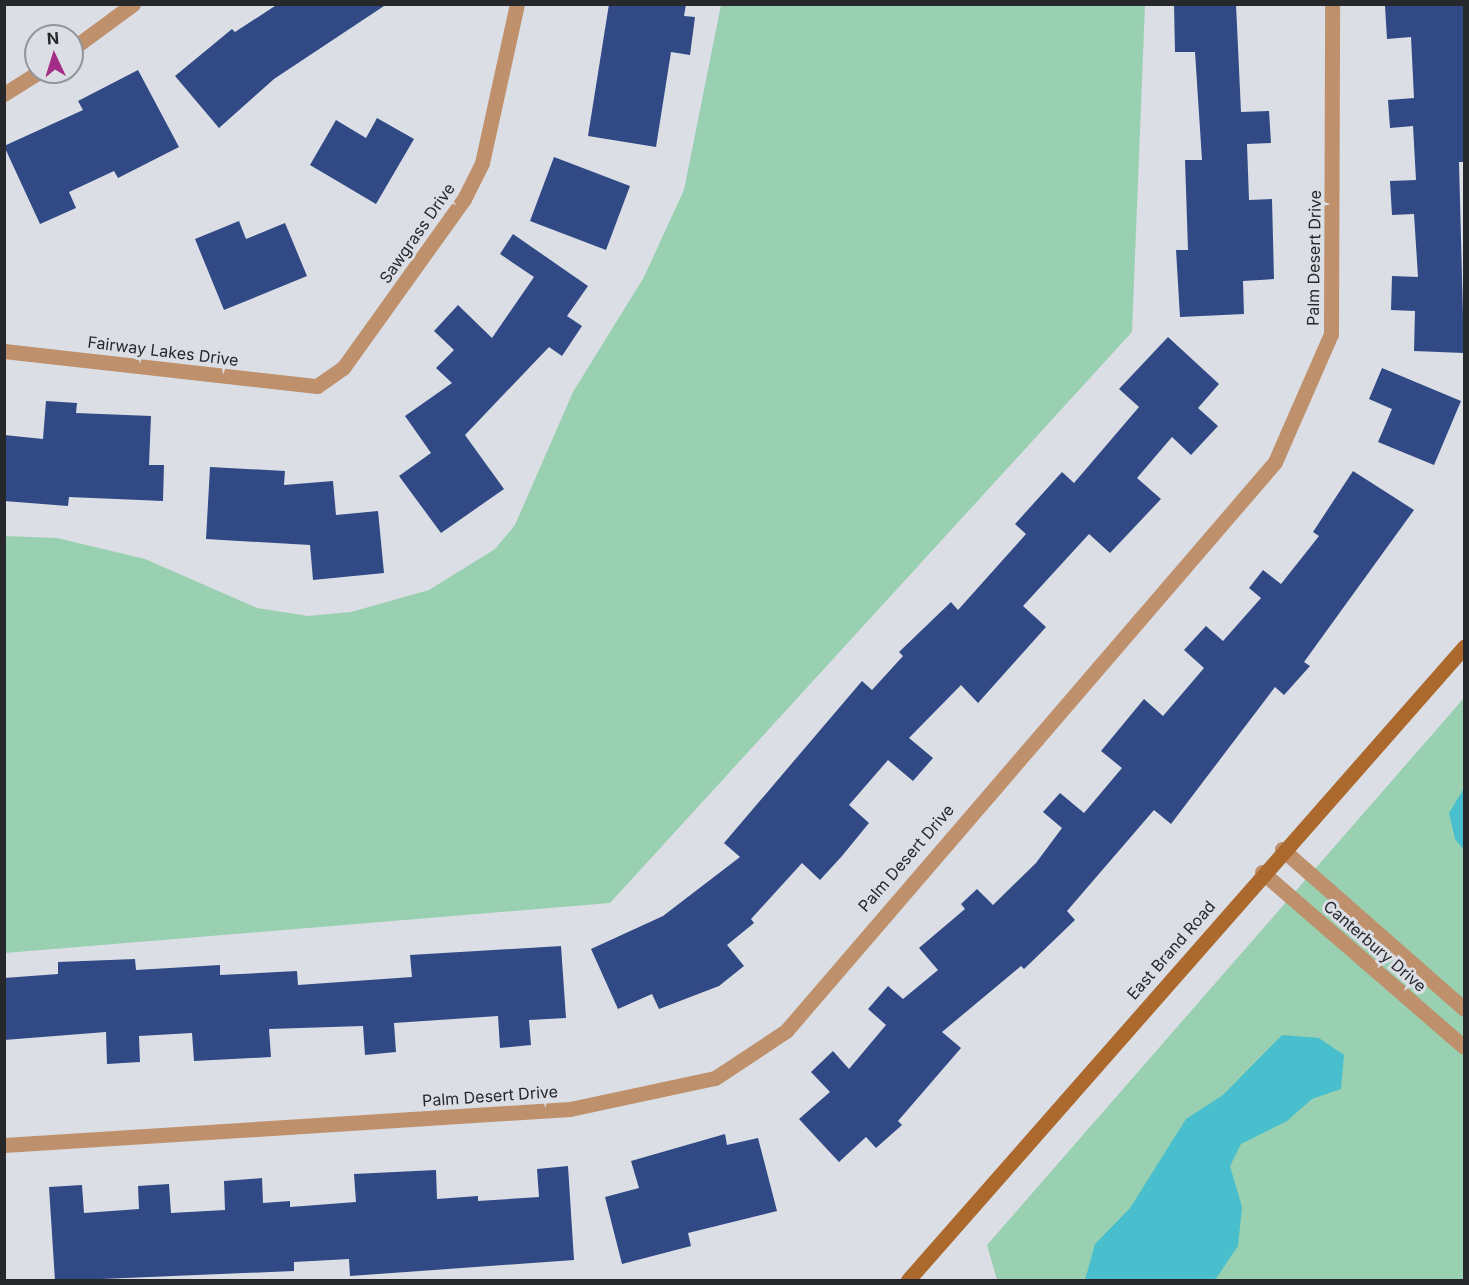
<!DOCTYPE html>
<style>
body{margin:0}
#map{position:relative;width:1469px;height:1285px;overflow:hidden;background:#dbdee5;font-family:Inter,sans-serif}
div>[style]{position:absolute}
.green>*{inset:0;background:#99d0b1}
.water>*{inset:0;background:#49bfcd}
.building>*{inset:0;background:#314a86}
.street>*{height:15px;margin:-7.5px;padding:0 7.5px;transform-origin:7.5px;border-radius:7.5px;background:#be906c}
.secondary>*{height:15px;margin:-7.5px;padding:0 7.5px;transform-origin:7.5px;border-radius:7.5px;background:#ab692d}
span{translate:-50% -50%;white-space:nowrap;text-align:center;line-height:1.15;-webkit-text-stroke:6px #dbdee5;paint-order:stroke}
.street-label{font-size:16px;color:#27282b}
.frame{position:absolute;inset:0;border:6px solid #27282b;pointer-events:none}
.north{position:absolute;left:24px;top:24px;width:60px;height:60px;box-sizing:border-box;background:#dbdee5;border:2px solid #93959b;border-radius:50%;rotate:356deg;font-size:16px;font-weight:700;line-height:24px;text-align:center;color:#27282b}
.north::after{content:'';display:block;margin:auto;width:21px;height:27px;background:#a42e87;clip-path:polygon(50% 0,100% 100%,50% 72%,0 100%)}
</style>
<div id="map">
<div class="green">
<div style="clip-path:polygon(721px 5px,1145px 5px,1132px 332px,610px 903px,5px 953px,5px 536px,57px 538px,145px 559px,257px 608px,308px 616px,351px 612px,429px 590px,495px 549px,515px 525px,573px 392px,644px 277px,684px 190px)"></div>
<div style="clip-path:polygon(1464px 698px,1464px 1280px,997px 1280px,987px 1245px)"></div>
</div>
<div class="water">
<div style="clip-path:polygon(1464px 788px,1464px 850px,1455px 839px,1449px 813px)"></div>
<div style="clip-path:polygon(1282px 1035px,1319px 1038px,1344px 1055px,1341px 1089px,1312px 1099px,1287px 1121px,1241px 1144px,1230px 1166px,1242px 1207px,1238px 1246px,1215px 1280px,1085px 1280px,1095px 1244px,1130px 1208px,1186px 1119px,1223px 1095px)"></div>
</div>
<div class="building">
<div style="clip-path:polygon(278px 4px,387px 4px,274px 79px,219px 128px,175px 76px,232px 29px,235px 32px)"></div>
<div style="clip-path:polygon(609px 4px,686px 4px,684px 16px,695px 17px,690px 55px,671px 52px,656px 147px,588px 136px)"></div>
<div style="clip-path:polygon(1174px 4px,1236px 4px,1241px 112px,1269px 111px,1271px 143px,1247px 144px,1249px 200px,1272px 199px,1274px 279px,1243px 281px,1244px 314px,1180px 317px,1176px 250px,1188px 250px,1185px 160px,1202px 160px,1195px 52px,1175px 52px)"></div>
<div style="clip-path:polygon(1464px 4px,1464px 162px,1459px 162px,1464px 353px,1414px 351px,1415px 311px,1391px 310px,1392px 276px,1418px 277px,1414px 214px,1392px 215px,1390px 181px,1416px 180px,1413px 126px,1390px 128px,1388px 100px,1414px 98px,1411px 37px,1387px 39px,1385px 6px)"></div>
<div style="clip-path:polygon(138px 70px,179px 147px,118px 178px,114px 171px,69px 192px,76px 208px,40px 224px,4px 146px,83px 110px,78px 101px)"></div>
<div style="clip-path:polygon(377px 118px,414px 139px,376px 204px,310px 165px,336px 120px,366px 138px)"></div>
<div style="clip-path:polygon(554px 157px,630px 186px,606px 250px,530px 221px)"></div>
<div style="clip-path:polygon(239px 221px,246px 239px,285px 223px,307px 276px,224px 310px,195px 239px)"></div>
<div style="clip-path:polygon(513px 234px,588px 286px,567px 316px,582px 326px,562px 356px,549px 347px,465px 435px,504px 489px,441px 533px,399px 476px,431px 453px,405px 416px,452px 383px,436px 368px,454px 350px,434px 331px,458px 305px,492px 338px,534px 277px,500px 254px)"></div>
<div style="clip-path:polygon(1168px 337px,1219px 384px,1198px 408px,1218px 426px,1191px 455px,1172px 437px,1137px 478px,1161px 499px,1110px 553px,1089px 534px,1023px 606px,1046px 627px,978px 703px,961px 685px,909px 738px,933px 758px,913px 781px,888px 760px,849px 805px,869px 823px,842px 856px,820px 880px,802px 863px,751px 919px,754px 923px,727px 945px,744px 966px,719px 986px,659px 1009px,652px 994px,618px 1009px,591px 949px,663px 916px,740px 857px,724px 843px,862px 681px,872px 690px,903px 656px,899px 652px,951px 602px,958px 610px,1026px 534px,1015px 524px,1062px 472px,1074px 483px,1139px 407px,1119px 389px)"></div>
<div style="clip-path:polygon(1382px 368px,1461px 401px,1434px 465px,1378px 442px,1392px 409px,1369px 399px)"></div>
<div style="clip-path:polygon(46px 401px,77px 403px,76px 413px,151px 416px,149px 465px,164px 465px,163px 501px,69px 497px,68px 506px,4px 501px,4px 435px,43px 439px)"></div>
<div style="clip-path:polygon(210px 467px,285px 471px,284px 485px,333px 481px,336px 515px,378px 511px,384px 573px,313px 580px,310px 545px,206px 539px)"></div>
<div style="clip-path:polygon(1353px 471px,1414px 510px,1304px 662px,1310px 666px,1284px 695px,1275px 687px,1171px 824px,1154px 810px,1067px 911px,1075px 920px,1024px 969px,1021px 966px,942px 1032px,961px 1048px,898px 1121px,902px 1125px,876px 1148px,866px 1137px,839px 1162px,799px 1119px,830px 1092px,811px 1072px,833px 1051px,849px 1069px,886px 1025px,868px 1009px,888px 986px,903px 999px,938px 970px,919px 948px,965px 909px,961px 904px,977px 889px,993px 905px,1036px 863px,1062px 828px,1043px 812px,1060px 793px,1084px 813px,1122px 768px,1101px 751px,1144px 699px,1163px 716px,1204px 668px,1184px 650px,1206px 626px,1223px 641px,1261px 598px,1249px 588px,1263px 570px,1281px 584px,1319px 536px,1313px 532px)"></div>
<div style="clip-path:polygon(561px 946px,566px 1018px,529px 1020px,531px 1045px,500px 1048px,498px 1016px,394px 1023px,396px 1052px,365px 1055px,363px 1026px,269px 1029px,271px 1057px,194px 1061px,192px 1033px,139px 1036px,140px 1062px,107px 1064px,106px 1032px,4px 1040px,4px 978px,58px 974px,58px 962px,135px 959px,136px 970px,220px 965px,220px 975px,297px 971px,298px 985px,412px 977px,410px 955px)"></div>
<div style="clip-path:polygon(725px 1134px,727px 1145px,758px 1138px,777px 1211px,688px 1233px,691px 1246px,622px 1264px,605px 1197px,639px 1188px,631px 1161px)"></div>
<div style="clip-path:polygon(568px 1166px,574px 1260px,350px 1276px,349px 1259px,294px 1262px,294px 1271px,55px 1281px,49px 1187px,82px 1185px,84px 1213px,139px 1209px,138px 1186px,169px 1184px,171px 1213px,225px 1210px,224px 1181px,262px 1178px,263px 1203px,290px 1201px,290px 1207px,356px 1202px,354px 1174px,436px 1170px,437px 1199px,478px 1196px,478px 1201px,539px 1197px,537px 1169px)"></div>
</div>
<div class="street">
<div style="left:72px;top:49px;width:76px;rotate:-36.4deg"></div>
<div style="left:4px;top:94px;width:41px;rotate:-32.2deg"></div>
<div style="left:4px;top:351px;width:315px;rotate:6.4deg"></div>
<div style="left:317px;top:386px;width:32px;rotate:-35deg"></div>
<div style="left:343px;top:368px;width:208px;rotate:-54.4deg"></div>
<div style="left:464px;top:199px;width:40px;rotate:-63.4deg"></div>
<div style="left:482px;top:163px;width:163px;rotate:-77.6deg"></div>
<div style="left:1282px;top:849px;width:242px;rotate:41.3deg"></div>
<div style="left:1262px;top:872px;width:267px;rotate:40.9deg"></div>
<div style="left:4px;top:1145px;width:567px;rotate:-3.64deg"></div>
<div style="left:570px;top:1109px;width:148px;rotate:-12.1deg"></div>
<div style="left:715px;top:1078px;width:85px;rotate:-33.5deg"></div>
<div style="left:786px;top:1031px;width:750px;rotate:-49.32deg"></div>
<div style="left:1275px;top:462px;width:140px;rotate:-66.4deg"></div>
<div style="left:1331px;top:334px;width:330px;rotate:-89.8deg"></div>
</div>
<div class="secondary">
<div style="left:908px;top:1280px;width:843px;rotate:-48.71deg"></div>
</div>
<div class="street-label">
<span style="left:417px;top:233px;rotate:-55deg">Sawgrass Drive</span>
<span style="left:1314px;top:258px;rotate:-89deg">Palm Desert Drive</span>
<span style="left:163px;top:351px;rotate:7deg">Fairway Lakes Drive</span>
<span style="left:906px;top:858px;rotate:-49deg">Palm Desert Drive</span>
<span style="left:1375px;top:946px;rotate:41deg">Canterbury Drive</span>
<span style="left:1171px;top:950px;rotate:-49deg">East Brand Road</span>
<span style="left:490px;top:1096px;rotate:-4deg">Palm Desert Drive</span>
</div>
<div class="frame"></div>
<div class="north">N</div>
</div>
